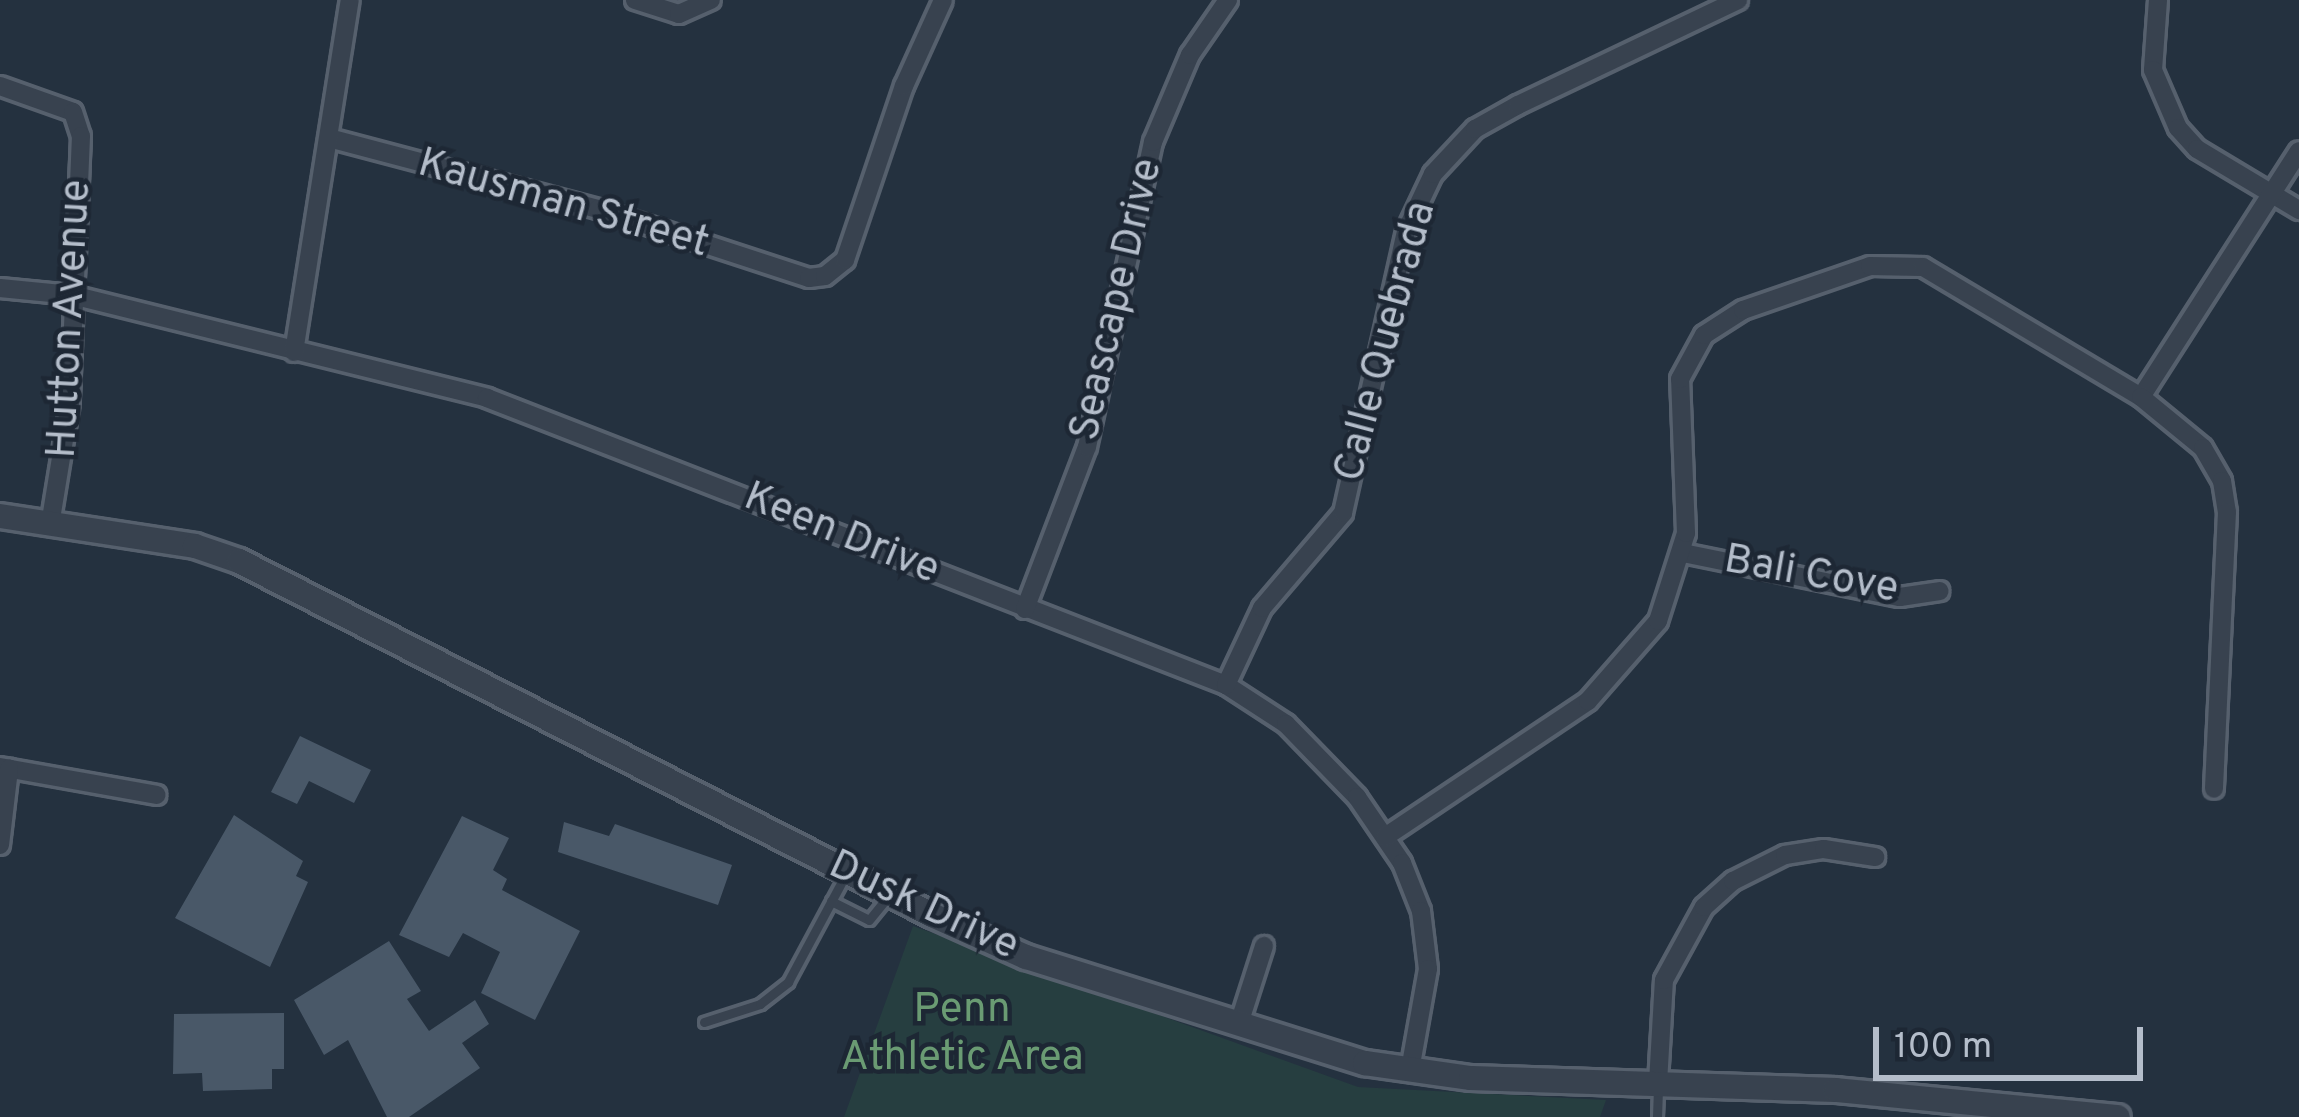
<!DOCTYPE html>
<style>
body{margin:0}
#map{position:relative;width:2299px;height:1117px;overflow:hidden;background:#24313f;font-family:Overpass,sans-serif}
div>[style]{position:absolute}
.green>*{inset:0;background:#263e40}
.building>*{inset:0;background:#495868}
.roads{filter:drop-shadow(3px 0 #56606d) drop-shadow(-3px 0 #56606d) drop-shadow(0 3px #56606d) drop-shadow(0 -3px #56606d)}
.service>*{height:9px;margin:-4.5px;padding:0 4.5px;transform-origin:4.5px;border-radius:4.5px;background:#38424f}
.minor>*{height:18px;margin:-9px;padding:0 9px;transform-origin:9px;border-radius:9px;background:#38424f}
.tertiary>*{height:24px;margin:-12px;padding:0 12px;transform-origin:12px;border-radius:12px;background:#38424f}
span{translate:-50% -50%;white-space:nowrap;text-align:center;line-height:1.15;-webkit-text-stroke:9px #1d2734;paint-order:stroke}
.street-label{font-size:42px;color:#b4bdca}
.park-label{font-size:42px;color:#6a9b73}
.scale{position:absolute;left:1873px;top:1027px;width:270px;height:54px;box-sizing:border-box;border:6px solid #b4bdca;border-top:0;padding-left:15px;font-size:36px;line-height:42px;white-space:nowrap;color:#b4bdca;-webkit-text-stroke:9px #1d2734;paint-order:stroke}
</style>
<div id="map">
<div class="green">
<div style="clip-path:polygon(913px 926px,1358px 1087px,1606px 1100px,1600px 1117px,844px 1117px)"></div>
</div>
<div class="building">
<div style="clip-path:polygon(300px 736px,371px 770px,354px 803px,309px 781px,297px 804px,271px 792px)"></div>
<div style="clip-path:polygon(234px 815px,303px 861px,296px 876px,308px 882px,270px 967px,175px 918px)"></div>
<div style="clip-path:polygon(462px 816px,509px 838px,493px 870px,507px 879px,502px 890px,580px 931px,535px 1020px,481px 993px,500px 952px,463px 933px,449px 957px,399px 935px)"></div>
<div style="clip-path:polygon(564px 822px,609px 836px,615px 824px,732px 865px,718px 905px,558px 852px)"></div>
<div style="clip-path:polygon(389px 941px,421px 991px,407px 999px,429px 1031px,475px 1000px,489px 1024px,462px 1043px,480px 1068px,409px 1117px,387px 1117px,348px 1040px,324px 1055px,294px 1000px)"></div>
<div style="clip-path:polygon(284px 1013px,284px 1069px,272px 1069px,272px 1089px,203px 1091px,202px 1073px,173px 1074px,174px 1014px)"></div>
</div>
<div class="roads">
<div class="service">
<div style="left:831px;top:901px;width:42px;rotate:26.6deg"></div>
<div style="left:869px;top:920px;width:33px;rotate:-51deg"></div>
<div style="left:704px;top:1022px;width:59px;rotate:-17.8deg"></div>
<div style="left:760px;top:1004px;width:36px;rotate:-38deg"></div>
<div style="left:788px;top:982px;width:125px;rotate:-61.8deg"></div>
<div style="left:1657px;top:1117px;width:28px;rotate:-88deg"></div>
</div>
<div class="minor">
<div style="left:635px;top:0;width:46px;rotate:17.7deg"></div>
<div style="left:679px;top:14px;width:35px;rotate:-24deg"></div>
<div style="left:2158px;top:0;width:70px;rotate:94.1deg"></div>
<div style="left:2153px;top:70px;width:63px;rotate:66.7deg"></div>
<div style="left:2178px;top:128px;width:28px;rotate:48deg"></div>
<div style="left:2197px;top:149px;width:119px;rotate:30.9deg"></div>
<div style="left:0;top:86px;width:77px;rotate:19.6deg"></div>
<div style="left:73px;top:112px;width:25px;rotate:72deg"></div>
<div style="left:81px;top:136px;width:267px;rotate:92.4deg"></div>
<div style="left:70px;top:403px;width:124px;rotate:99.3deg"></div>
<div style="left:329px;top:138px;width:278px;rotate:14.8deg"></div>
<div style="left:598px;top:209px;width:222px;rotate:18.1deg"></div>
<div style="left:809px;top:278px;width:16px;rotate:-7deg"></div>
<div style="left:825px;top:276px;width:26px;rotate:-39deg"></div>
<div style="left:845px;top:260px;width:184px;rotate:-71.3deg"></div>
<div style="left:904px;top:86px;width:94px;rotate:-65.6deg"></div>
<div style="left:0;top:288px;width:72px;rotate:5.6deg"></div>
<div style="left:72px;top:295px;width:428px;rotate:13.9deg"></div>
<div style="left:487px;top:398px;width:793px;rotate:21.22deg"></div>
<div style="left:1226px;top:685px;width:72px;rotate:33deg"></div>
<div style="left:1286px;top:724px;width:102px;rotate:45.8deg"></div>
<div style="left:1357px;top:797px;width:80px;rotate:55.7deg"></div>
<div style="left:1402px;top:863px;width:52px;rotate:68.4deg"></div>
<div style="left:1421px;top:911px;width:58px;rotate:83.1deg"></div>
<div style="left:1428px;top:969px;width:103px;rotate:100.1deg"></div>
<div style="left:294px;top:352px;width:356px;rotate:-81deg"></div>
<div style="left:2141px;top:397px;width:292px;rotate:-57.3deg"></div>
<div style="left:1683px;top:553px;width:221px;rotate:11.5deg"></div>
<div style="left:1900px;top:597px;width:40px;rotate:-8.5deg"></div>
<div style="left:1025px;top:609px;width:173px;rotate:-69.1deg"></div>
<div style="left:1087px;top:447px;width:312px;rotate:-77.8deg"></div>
<div style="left:1153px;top:142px;width:95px;rotate:-67deg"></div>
<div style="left:1190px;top:55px;width:67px;rotate:-55.4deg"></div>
<div style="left:1226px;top:685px;width:85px;rotate:-64.9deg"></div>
<div style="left:1262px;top:608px;width:125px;rotate:-49.5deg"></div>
<div style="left:1343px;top:513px;width:289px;rotate:-77.4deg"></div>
<div style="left:1406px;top:231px;width:63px;rotate:-64.7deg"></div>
<div style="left:1433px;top:174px;width:62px;rotate:-47deg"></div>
<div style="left:1475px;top:129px;width:49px;rotate:-29.2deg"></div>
<div style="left:1518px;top:105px;width:244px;rotate:-25.5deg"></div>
<div style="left:0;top:767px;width:159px;rotate:10.1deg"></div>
<div style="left:1385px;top:837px;width:244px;rotate:-33.8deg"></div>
<div style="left:1588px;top:701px;width:106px;rotate:-48.8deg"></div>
<div style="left:1658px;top:621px;width:92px;rotate:-72.3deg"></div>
<div style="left:1686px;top:533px;width:154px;rotate:-92.2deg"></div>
<div style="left:1680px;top:379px;width:50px;rotate:-61.4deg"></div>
<div style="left:1704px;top:335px;width:46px;rotate:-32.7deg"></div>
<div style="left:1743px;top:310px;width:134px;rotate:-19.1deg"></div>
<div style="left:1870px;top:266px;width:53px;rotate:1.1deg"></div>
<div style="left:1923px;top:267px;width:254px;rotate:30.8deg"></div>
<div style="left:2141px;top:397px;width:80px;rotate:39.4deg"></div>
<div style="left:2203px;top:448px;width:38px;rotate:60deg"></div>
<div style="left:2222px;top:481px;width:31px;rotate:81deg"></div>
<div style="left:2227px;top:512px;width:277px;rotate:92.7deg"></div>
<div style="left:0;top:845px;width:77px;rotate:-83.2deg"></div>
<div style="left:1239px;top:1024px;width:82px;rotate:-72.2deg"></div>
<div style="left:1658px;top:1083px;width:103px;rotate:-86.7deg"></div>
<div style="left:1664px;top:980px;width:83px;rotate:-61.3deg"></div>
<div style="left:1704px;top:907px;width:39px;rotate:-42deg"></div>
<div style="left:1733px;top:881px;width:58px;rotate:-26.6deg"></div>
<div style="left:1785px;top:855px;width:39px;rotate:-9deg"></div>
<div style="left:1824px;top:849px;width:52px;rotate:8.9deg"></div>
</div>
<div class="tertiary">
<div style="left:0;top:516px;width:197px;rotate:8.7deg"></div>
<div style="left:195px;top:546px;width:46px;rotate:18.8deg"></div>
<div style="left:239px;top:561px;width:778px;rotate:27.06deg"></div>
<div style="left:932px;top:915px;width:103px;rotate:24.1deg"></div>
<div style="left:1026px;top:957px;width:355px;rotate:17.4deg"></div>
<div style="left:1365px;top:1063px;width:107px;rotate:8.1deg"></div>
<div style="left:1471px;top:1078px;width:365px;rotate:1.9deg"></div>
<div style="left:1836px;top:1090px;width:283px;rotate:5.5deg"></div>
</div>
</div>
<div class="street-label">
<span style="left:563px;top:205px;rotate:16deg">Kausman Street</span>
<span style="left:1118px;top:300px;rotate:-77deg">Seascape Drive</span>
<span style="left:71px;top:319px;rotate:-87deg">Hutton Avenue</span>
<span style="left:1387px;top:342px;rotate:-75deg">Calle Quebrada</span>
<span style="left:841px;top:535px;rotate:22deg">Keen Drive</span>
<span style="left:1811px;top:576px;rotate:10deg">Bali Cove</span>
<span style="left:923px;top:907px;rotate:25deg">Dusk Drive</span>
</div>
<div class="park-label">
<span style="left:962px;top:1035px">Penn<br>Athletic Area</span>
</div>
<div class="scale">100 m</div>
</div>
